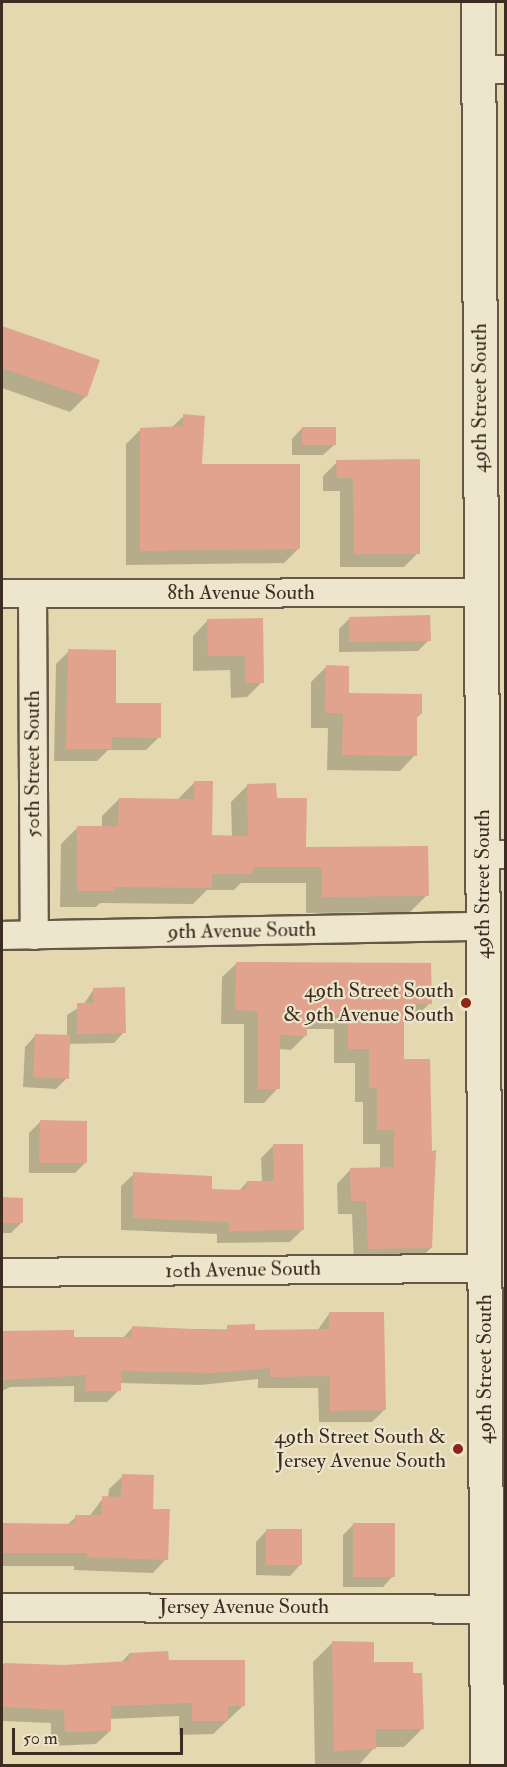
<!DOCTYPE html>
<style>
body{margin:0}
#map{position:relative;width:507px;height:1767px;overflow:hidden;background:#e3d8b0;font-family:"IM FELL Double Pica",serif}
div>[style]{position:absolute}
.shadow>*{inset:0;background:#0003}
.building>*{inset:0;background:#e1a38e}
.roads{filter:drop-shadow(2px 0 #665746) drop-shadow(-2px 0 #665746) drop-shadow(0 2px #665746) drop-shadow(0 -2px #665746)}
.street>*{height:27px;margin:-13.5px;padding:0 13.5px;transform-origin:13.5px;border-radius:13.5px;background:#ede6cc}
.secondary>*{height:33px;margin:-16.5px;padding:0 16.5px;transform-origin:16.5px;border-radius:16.5px;background:#ede6cc}
.dots>*{width:16px;height:16px;translate:-50% -50%;box-sizing:border-box;border:3px solid #ede6cc;border-radius:50%}
span{translate:-50% -50%;white-space:nowrap;text-align:center;line-height:1.15;-webkit-text-stroke:4.5px #ede6cc;paint-order:stroke}
.street-label{font-size:21px;color:#3c2c22}
.poi-label{font-size:21px;color:#3c2c22}
.right{translate:-100% -50%;text-align:right}
.frame{position:absolute;inset:0;border:3px solid #3c2c22;pointer-events:none}
.scale{position:absolute;left:12px;top:1728px;width:171px;height:27px;box-sizing:border-box;border:3px solid #3c2c22;border-top:0;padding-left:8px;font-size:18px;line-height:21px;white-space:nowrap;color:#3c2c22;-webkit-text-stroke:4px #ede6cc;paint-order:stroke}
</style>
<div id="map">
<div class="shadow">
<div style="clip-path:polygon(2px 328px,98px 361px,86px 396px,70px 412px,2px 388px)"></div>
<div style="clip-path:polygon(184px 416px,200px 465px,299px 548px,284px 563px,126px 565px,126px 444px,140px 430px,171px 428px)"></div>
<div style="clip-path:polygon(302px 428px,334px 445px,323px 455px,292px 455px,292px 439px)"></div>
<div style="clip-path:polygon(419px 461px,418px 553px,404px 567px,340px 567px,340px 491px,323px 491px,323px 476px,337px 462px)"></div>
<div style="clip-path:polygon(350px 618px,429px 640px,418px 651px,339px 652px,339px 629px)"></div>
<div style="clip-path:polygon(208px 620px,261px 620px,262px 682px,247px 697px,231px 698px,230px 670px,193px 671px,193px 636px)"></div>
<div style="clip-path:polygon(69px 651px,114px 705px,159px 737px,146px 750px,108px 750px,97px 761px,54px 761px,56px 664px)"></div>
<div style="clip-path:polygon(326px 667px,348px 695px,421px 714px,415px 719px,415px 755px,400px 771px,327px 770px,328px 728px,311px 728px,311px 682px)"></div>
<div style="clip-path:polygon(195px 782px,211px 837px,232px 837px,231px 802px,248px 785px,275px 799px,305px 849px,427px 895px,410px 912px,306px 913px,306px 883px,241px 883px,234px 890px,207px 890px,193px 904px,100px 903px,96px 907px,60px 907px,61px 844px,78px 827px,102px 827px,102px 816px,119px 799px,177px 800px)"></div>
<div style="clip-path:polygon(237px 963px,430px 1003px,416px 1017px,403px 1017px,403px 1061px,431px 1248px,416px 1262px,354px 1263px,352px 1214px,338px 1214px,337px 1184px,351px 1169px,380px 1169px,380px 1144px,363px 1144px,363px 1102px,355px 1102px,355px 1063px,334px 1063px,334px 1029px,306px 1029px,306px 1035px,291px 1050px,279px 1049px,278px 1088px,264px 1103px,244px 1103px,244px 1024px,221px 1024px,222px 977px)"></div>
<div style="clip-path:polygon(94px 989px,124px 1032px,114px 1043px,68px 1044px,67px 1078px,56px 1089px,23px 1087px,25px 1047px,35px 1036px,67px 1037px,67px 1015px,83px 1005px)"></div>
<div style="clip-path:polygon(40px 1122px,86px 1162px,75px 1173px,29px 1173px,29px 1133px)"></div>
<div style="clip-path:polygon(274px 1145px,303px 1229px,290px 1242px,217px 1243px,217px 1234px,121px 1230px,121px 1186px,134px 1174px,211px 1191px,238px 1192px,247px 1182px,262px 1182px,261px 1158px)"></div>
<div style="clip-path:polygon(2px 1199px,22px 1199px,22px 1222px,11px 1233px,2px 1233px)"></div>
<div style="clip-path:polygon(329px 1314px,384px 1410px,372px 1422px,319px 1422px,318px 1388px,258px 1388px,258px 1379px,200px 1385px,119px 1383px,119px 1390px,107px 1402px,74px 1402px,74px 1386px,10px 1387px,2px 1391px,2px 1332px,73px 1332px,73px 1338px,122px 1339px,132px 1328px,317px 1331px)"></div>
<div style="clip-path:polygon(123px 1476px,152px 1510px,166px 1559px,153px 1573px,74px 1570px,74px 1566px,2px 1566px,2px 1524px,67px 1525px,76px 1517px,89px 1517px,103px 1498px,108px 1498px,109px 1489px)"></div>
<div style="clip-path:polygon(354px 1524px,393px 1576px,383px 1587px,343px 1587px,343px 1535px)"></div>
<div style="clip-path:polygon(266px 1531px,300px 1565px,290px 1576px,256px 1575px,256px 1542px)"></div>
<div style="clip-path:polygon(332px 1643px,372px 1664px,423px 1728px,404px 1747px,375px 1747px,358px 1766px,315px 1766px,313px 1662px)"></div>
<div style="clip-path:polygon(129px 1654px,167px 1662px,244px 1705px,213px 1734px,179px 1735px,179px 1716px,110px 1719px,110px 1731px,96px 1744px,51px 1746px,51px 1723px,2px 1721px,2px 1664px,64px 1667px,121px 1663px)"></div>
</div>
<div class="building">
<div style="clip-path:polygon(2px 326px,100px 360px,87px 397px,2px 368px)"></div>
<div style="clip-path:polygon(183px 414px,205px 416px,202px 464px,300px 464px,300px 549px,140px 551px,140px 428px,183px 426px)"></div>
<div style="clip-path:polygon(302px 427px,336px 427px,336px 445px,302px 445px)"></div>
<div style="clip-path:polygon(420px 459px,420px 554px,354px 554px,353px 478px,337px 478px,336px 460px)"></div>
<div style="clip-path:polygon(430px 615px,431px 641px,349px 642px,349px 617px)"></div>
<div style="clip-path:polygon(263px 618px,264px 683px,245px 683px,245px 656px,208px 656px,207px 619px)"></div>
<div style="clip-path:polygon(68px 649px,116px 650px,116px 703px,161px 703px,161px 738px,112px 737px,112px 749px,66px 749px)"></div>
<div style="clip-path:polygon(326px 665px,349px 666px,349px 693px,422px 694px,422px 714px,417px 714px,417px 756px,342px 755px,343px 713px,325px 713px)"></div>
<div style="clip-path:polygon(194px 781px,213px 781px,212px 835px,248px 836px,247px 784px,276px 783px,277px 798px,307px 798px,306px 847px,428px 846px,429px 896px,322px 897px,322px 867px,253px 867px,253px 874px,212px 874px,212px 888px,115px 887px,114px 891px,77px 891px,77px 826px,118px 826px,119px 798px,194px 799px)"></div>
<div style="clip-path:polygon(236px 962px,431px 963px,432px 1004px,404px 1004px,404px 1059px,430px 1059px,432px 1151px,436px 1150px,432px 1248px,368px 1249px,366px 1201px,351px 1201px,350px 1168px,394px 1167px,394px 1130px,377px 1130px,377px 1088px,369px 1088px,369px 1049px,348px 1049px,348px 1015px,307px 1015px,307px 1036px,280px 1035px,280px 1089px,258px 1089px,258px 1011px,235px 1010px)"></div>
<div style="clip-path:polygon(125px 987px,126px 1033px,77px 1034px,77px 1003px,93px 1003px,93px 988px)"></div>
<div style="clip-path:polygon(35px 1034px,70px 1035px,69px 1079px,33px 1077px)"></div>
<div style="clip-path:polygon(40px 1120px,87px 1121px,87px 1163px,39px 1163px)"></div>
<div style="clip-path:polygon(273px 1144px,303px 1144px,304px 1230px,229px 1231px,229px 1222px,133px 1218px,133px 1172px,212px 1176px,212px 1189px,246px 1190px,247px 1181px,274px 1181px)"></div>
<div style="clip-path:polygon(2px 1197px,23px 1198px,23px 1223px,2px 1223px)"></div>
<div style="clip-path:polygon(329px 1312px,384px 1312px,386px 1410px,330px 1411px,330px 1376px,270px 1377px,270px 1368px,213px 1373px,121px 1371px,121px 1391px,85px 1391px,86px 1375px,2px 1380px,2px 1331px,74px 1330px,74px 1337px,132px 1337px,132px 1326px,227px 1331px,227px 1325px,255px 1324px,255px 1330px,329px 1329px)"></div>
<div style="clip-path:polygon(122px 1474px,154px 1475px,153px 1509px,170px 1509px,168px 1560px,87px 1557px,87px 1553px,2px 1553px,2px 1523px,75px 1524px,75px 1515px,102px 1515px,102px 1496px,121px 1497px)"></div>
<div style="clip-path:polygon(353px 1523px,395px 1523px,395px 1577px,353px 1577px)"></div>
<div style="clip-path:polygon(266px 1529px,302px 1529px,302px 1565px,266px 1565px)"></div>
<div style="clip-path:polygon(332px 1641px,374px 1642px,374px 1662px,413px 1662px,413px 1673px,422px 1673px,424px 1729px,376px 1729px,376px 1749px,334px 1751px)"></div>
<div style="clip-path:polygon(168px 1651px,169px 1660px,245px 1660px,245px 1706px,228px 1706px,228px 1721px,192px 1721px,192px 1703px,111px 1706px,111px 1731px,65px 1732px,64px 1710px,3px 1707px,4px 1663px,64px 1665px,129px 1661px,129px 1653px)"></div>
</div>
<div class="roads">
<div class="street">
<div style="left:479px;top:69px;width:27px"></div>
<div style="left:2px;top:593px;width:479px;rotate:-0.1deg"></div>
<div style="left:32px;top:593px;width:342px;rotate:89.7deg"></div>
<div style="left:483px;top:854px;width:23px"></div>
<div style="left:2px;top:935px;width:481px;rotate:-1.1deg"></div>
<div style="left:2px;top:1272px;width:483px;rotate:-0.5deg"></div>
<div style="left:2px;top:1607px;width:485px;rotate:0.2deg"></div>
</div>
<div class="secondary">
<div style="left:478px;top:2px;width:1764px;rotate:89.71deg"></div>
</div>
</div>
<div class="dots">
<div style="left:466px;top:1003px;background:#8f2418"></div>
<div style="left:458px;top:1449px;background:#8f2418"></div>
</div>
<div class="street-label">
<span style="left:480px;top:398px;rotate:-90deg">49th Street South</span>
<span style="left:241px;top:593px">8th Avenue South</span>
<span style="left:33px;top:764px;rotate:-90deg">50th Street South</span>
<span style="left:483px;top:884px;rotate:-90deg">49th Street South</span>
<span style="left:242px;top:931px;rotate:-1deg">9th Avenue South</span>
<span style="left:243px;top:1270px;rotate:-1deg">10th Avenue South</span>
<span style="left:485px;top:1369px;rotate:-90deg">49th Street South</span>
<span style="left:244px;top:1607px">Jersey Avenue South</span>
</div>
<div class="poi-label">
<span class="right" style="left:454px;top:1003px">49th Street South<br>&amp; 9th Avenue South</span>
<span class="right" style="left:446px;top:1449px">49th Street South &amp;<br>Jersey Avenue South</span>
</div>
<div class="frame"></div>
<div class="scale">50 m</div>
</div>
